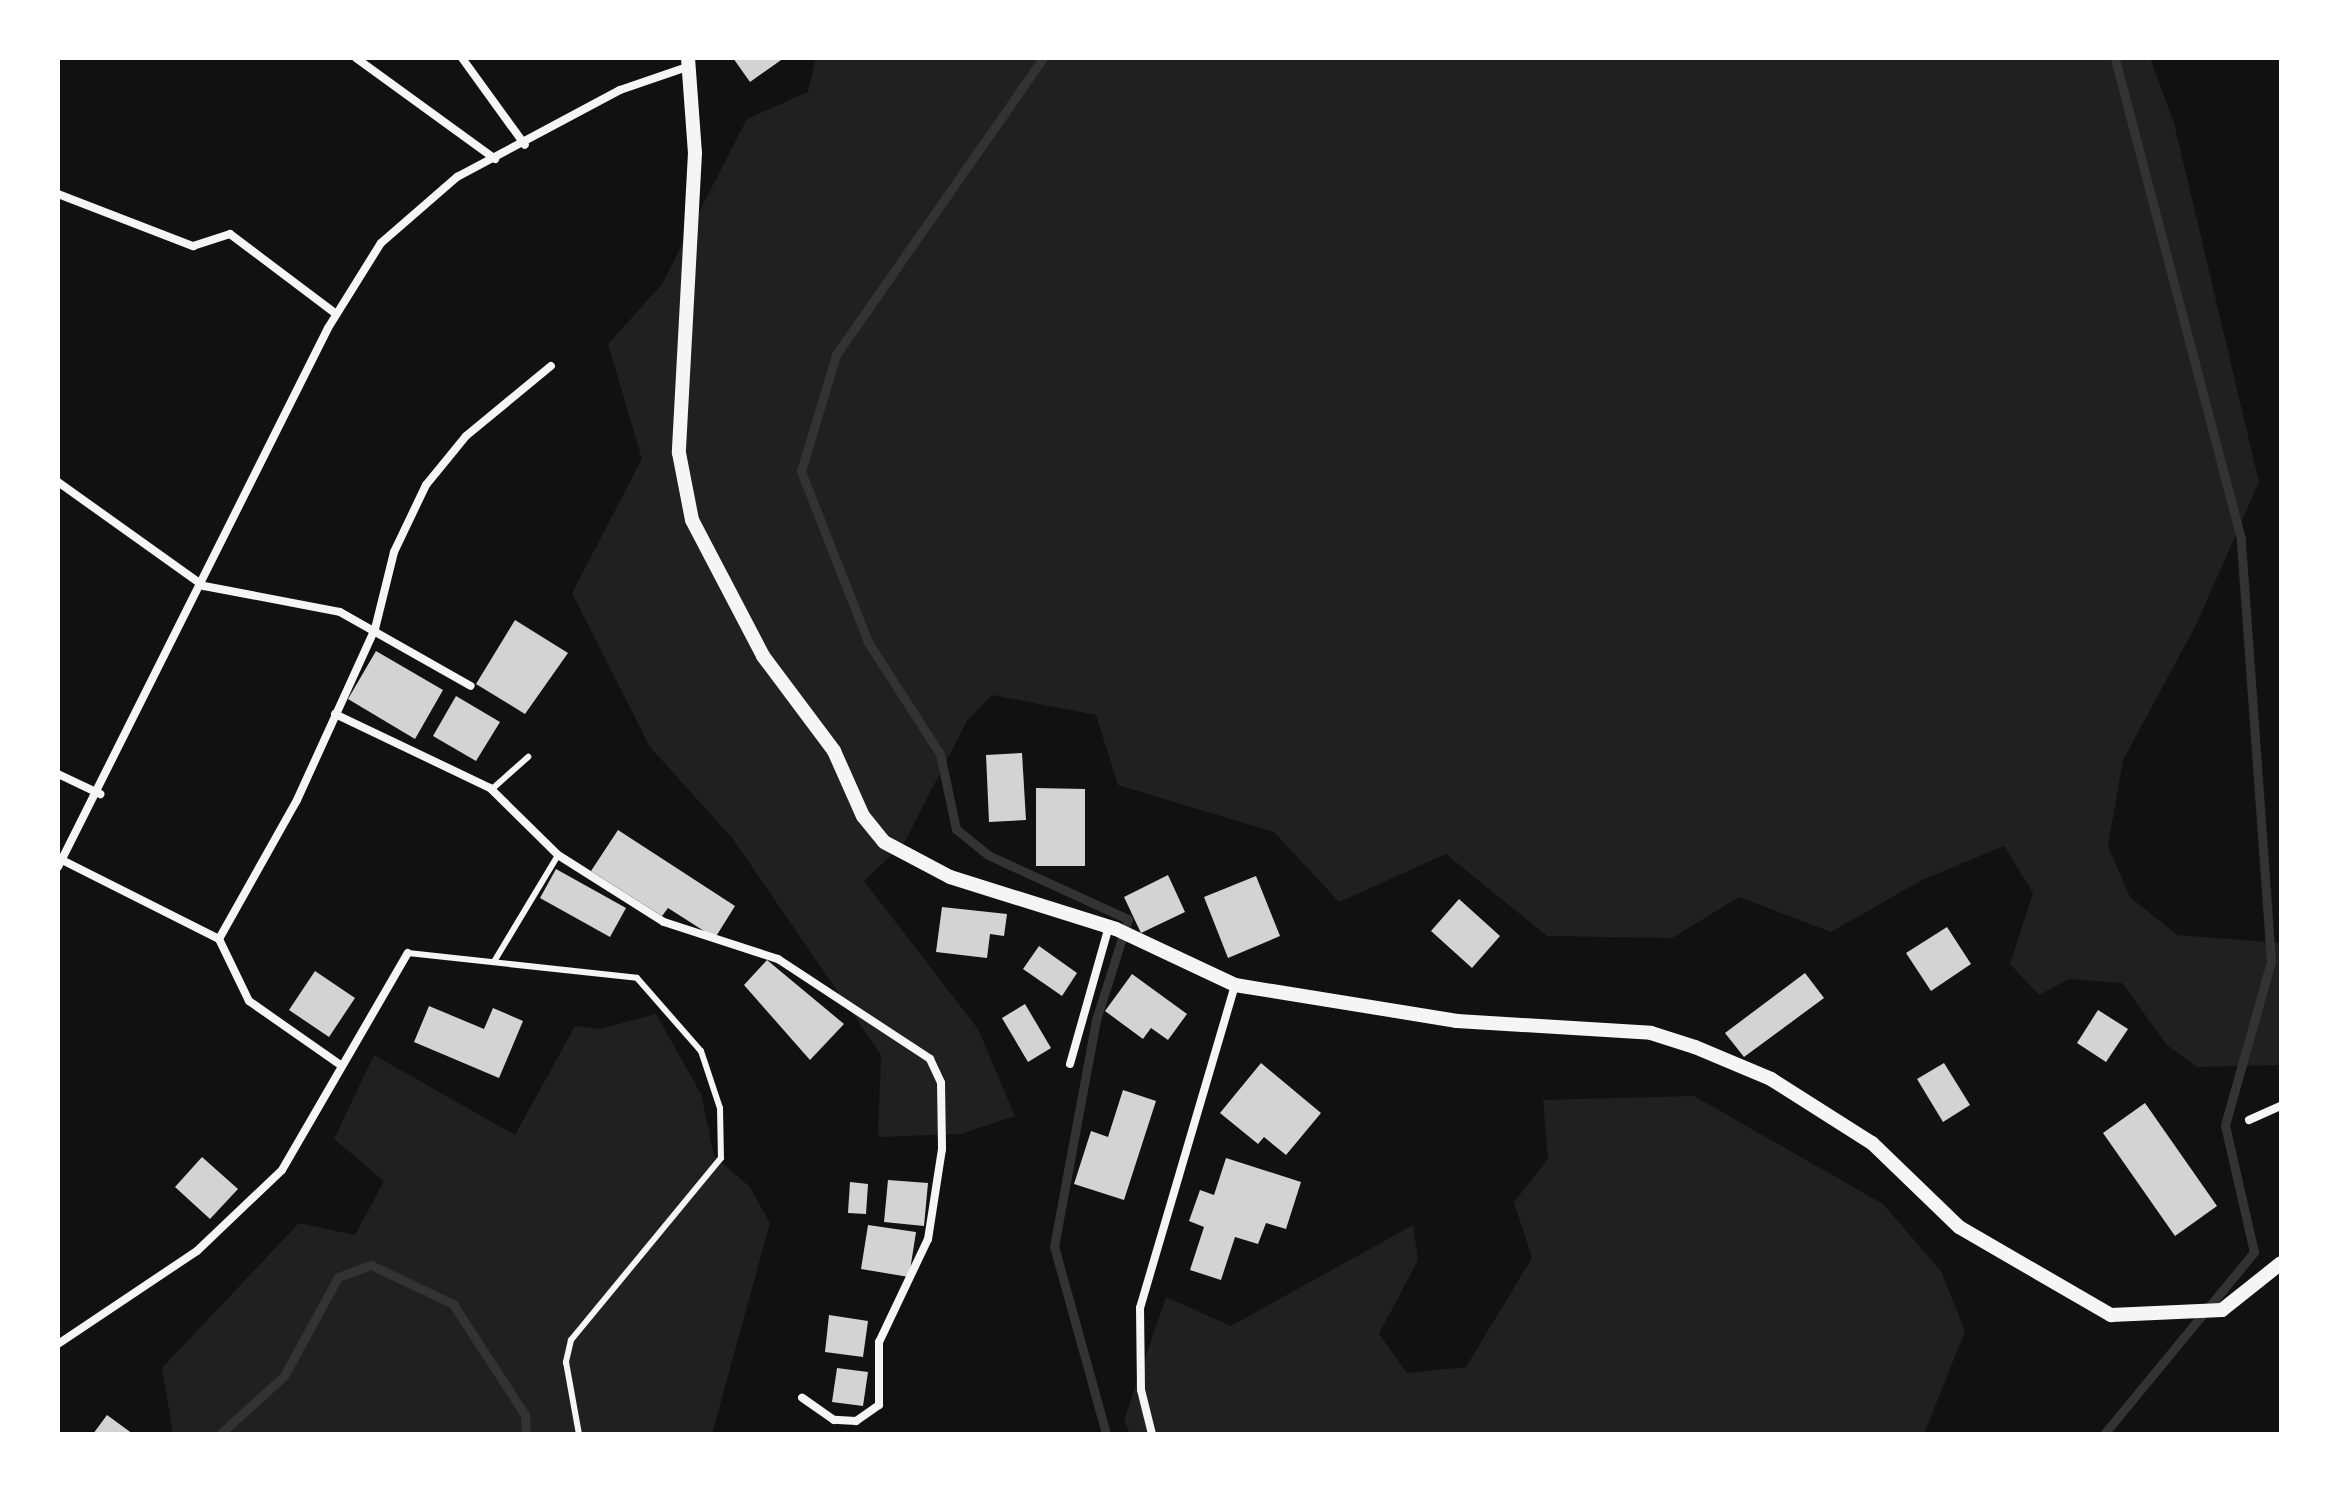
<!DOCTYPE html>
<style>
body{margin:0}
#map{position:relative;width:2339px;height:1492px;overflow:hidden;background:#111;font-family:Lato,sans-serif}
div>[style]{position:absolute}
.green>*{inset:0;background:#202020}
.stream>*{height:9px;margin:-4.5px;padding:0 4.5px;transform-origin:4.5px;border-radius:4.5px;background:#333}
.building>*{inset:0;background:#d3d3d3}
.service>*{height:6px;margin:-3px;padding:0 3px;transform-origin:3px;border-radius:3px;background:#f5f5f5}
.minor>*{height:8px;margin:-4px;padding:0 4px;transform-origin:4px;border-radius:4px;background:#f5f5f5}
.tertiary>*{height:14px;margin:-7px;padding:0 7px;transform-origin:7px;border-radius:7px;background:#f5f5f5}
span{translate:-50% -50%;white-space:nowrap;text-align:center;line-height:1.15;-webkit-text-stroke:8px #fff;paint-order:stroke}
.frame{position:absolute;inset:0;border:60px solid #fff;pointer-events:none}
</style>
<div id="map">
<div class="green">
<div style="clip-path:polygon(816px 58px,2150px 58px,2174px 123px,2259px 482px,2196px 625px,2123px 760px,2108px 846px,2130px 897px,2177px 935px,2281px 943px,2281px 1065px,2197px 1067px,2167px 1045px,2122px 983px,2069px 979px,2039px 995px,2010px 964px,2033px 893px,2004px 846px,1922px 880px,1831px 932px,1739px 897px,1672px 938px,1547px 936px,1446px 854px,1339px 902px,1274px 832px,1118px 785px,1096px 715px,992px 695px,967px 721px,904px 843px,864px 881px,978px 1029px,1015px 1116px,961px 1134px,878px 1137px,881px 1055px,733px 839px,650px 747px,572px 593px,642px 459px,608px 344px,662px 284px,747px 119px,808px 92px)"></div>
<div style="clip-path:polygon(656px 1014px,701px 1094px,714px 1156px,749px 1186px,770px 1223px,712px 1434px,173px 1434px,162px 1368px,299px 1223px,355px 1235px,384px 1181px,334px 1139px,374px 1055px,515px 1135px,575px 1026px,600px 1029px)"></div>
<div style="clip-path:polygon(1694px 1096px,1883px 1204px,1941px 1271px,1965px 1331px,1924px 1434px,1130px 1434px,1124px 1420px,1166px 1297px,1231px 1326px,1413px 1225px,1418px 1260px,1379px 1334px,1407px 1373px,1466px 1367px,1532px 1258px,1514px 1202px,1548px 1159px,1543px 1100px)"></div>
</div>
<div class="stream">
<div style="left:1043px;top:58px;width:362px;rotate:124.9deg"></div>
<div style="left:836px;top:355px;width:121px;rotate:106.8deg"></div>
<div style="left:801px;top:471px;width:184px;rotate:68.6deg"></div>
<div style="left:868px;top:642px;width:133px;rotate:57.3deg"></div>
<div style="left:940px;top:754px;width:77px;rotate:78deg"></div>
<div style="left:956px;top:829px;width:41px;rotate:39.1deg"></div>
<div style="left:988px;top:855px;width:154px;rotate:24.6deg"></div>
<div style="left:1128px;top:919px;width:106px;rotate:107.6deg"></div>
<div style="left:1096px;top:1020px;width:230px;rotate:100.5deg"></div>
<div style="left:1054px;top:1246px;width:195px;rotate:74.5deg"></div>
<div style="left:220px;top:1434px;width:86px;rotate:-42.2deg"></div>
<div style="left:284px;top:1376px;width:113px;rotate:-61.4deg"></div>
<div style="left:338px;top:1277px;width:35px;rotate:-20deg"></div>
<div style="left:371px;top:1265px;width:91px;rotate:25.4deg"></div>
<div style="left:453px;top:1304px;width:132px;rotate:57deg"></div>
<div style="left:525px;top:1415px;width:19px;rotate:87deg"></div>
<div style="left:2104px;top:1434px;width:236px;rotate:-50.5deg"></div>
<div style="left:2254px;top:1252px;width:130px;rotate:-102.9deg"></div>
<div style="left:2225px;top:1125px;width:170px;rotate:-74.3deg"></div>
<div style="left:2271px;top:961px;width:423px;rotate:-94.1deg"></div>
<div style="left:2241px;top:539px;width:497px;rotate:-104.7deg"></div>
</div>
<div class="building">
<div style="clip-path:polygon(733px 58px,784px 58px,750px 82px)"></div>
<div style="clip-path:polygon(515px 620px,568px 653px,525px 714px,476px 684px)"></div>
<div style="clip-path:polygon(376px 651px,443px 690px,415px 739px,348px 699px)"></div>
<div style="clip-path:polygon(456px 696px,500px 722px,476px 761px,433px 736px)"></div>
<div style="clip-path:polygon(1022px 753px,1026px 820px,989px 822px,986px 755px)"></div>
<div style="clip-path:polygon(1036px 788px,1085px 789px,1085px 866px,1036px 866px)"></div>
<div style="clip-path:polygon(618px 830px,735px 906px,715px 938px,668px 908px,662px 916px,591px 871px)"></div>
<div style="clip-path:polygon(556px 869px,626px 908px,610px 937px,540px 898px)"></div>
<div style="clip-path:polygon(1168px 875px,1185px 912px,1141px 933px,1124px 897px)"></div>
<div style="clip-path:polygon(1256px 876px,1280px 936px,1228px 958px,1204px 897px)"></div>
<div style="clip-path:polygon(1459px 899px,1500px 936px,1472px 968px,1431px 931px)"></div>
<div style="clip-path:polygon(942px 907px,1007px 914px,1004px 936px,990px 934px,987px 958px,936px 952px)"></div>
<div style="clip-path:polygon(1947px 927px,1971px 964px,1931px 991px,1906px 953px)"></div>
<div style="clip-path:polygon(1039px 946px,1077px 973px,1062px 996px,1023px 969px)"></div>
<div style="clip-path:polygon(767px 960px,844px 1024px,810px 1060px,744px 985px)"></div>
<div style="clip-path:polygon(315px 971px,355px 998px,329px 1037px,289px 1010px)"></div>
<div style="clip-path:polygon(1805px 973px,1824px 998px,1744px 1057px,1725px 1033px)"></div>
<div style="clip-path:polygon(1132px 974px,1187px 1014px,1168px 1040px,1151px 1028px,1143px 1039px,1105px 1011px)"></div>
<div style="clip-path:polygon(1025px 1004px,1051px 1048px,1028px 1062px,1002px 1018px)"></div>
<div style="clip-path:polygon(429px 1006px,484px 1029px,493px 1008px,523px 1021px,499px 1078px,414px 1042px)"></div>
<div style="clip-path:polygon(2098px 1010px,2128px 1029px,2106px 1062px,2077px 1043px)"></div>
<div style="clip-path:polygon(1261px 1063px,1321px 1113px,1286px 1155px,1264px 1137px,1258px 1144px,1220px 1113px)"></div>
<div style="clip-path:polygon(1944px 1063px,1970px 1105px,1943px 1122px,1917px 1079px)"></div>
<div style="clip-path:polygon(1123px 1090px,1156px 1101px,1124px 1200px,1074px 1184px,1091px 1131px,1108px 1137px)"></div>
<div style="clip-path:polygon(2145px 1103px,2217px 1206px,2175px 1236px,2103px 1133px)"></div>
<div style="clip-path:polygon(202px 1157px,238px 1189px,210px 1219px,175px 1187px)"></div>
<div style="clip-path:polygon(1226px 1158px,1301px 1182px,1286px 1229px,1266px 1223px,1258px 1244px,1235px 1237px,1221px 1280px,1190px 1270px,1204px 1227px,1189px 1221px,1200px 1190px,1214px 1195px)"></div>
<div style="clip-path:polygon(888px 1180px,928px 1183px,924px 1226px,884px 1222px)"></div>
<div style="clip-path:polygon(850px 1182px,868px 1184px,866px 1214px,848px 1213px)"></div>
<div style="clip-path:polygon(868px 1225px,916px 1232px,909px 1277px,861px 1269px)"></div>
<div style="clip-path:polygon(829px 1315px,868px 1321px,863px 1357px,825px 1352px)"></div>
<div style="clip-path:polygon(837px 1368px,868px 1372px,863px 1406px,832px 1402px)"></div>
<div style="clip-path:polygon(107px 1415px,133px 1434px,93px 1434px)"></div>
</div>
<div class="service">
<div style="left:491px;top:790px;width:50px;rotate:-41.7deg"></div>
<div style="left:408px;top:953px;width:230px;rotate:6.2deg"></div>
<div style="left:637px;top:978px;width:97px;rotate:48.8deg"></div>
<div style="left:701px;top:1051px;width:60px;rotate:71.6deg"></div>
<div style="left:720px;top:1108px;width:50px;rotate:88.9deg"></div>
<div style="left:721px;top:1158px;width:236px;rotate:129.5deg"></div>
<div style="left:571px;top:1340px;width:23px;rotate:103deg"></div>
<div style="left:566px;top:1362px;width:73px;rotate:79.8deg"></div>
<div style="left:495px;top:960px;width:122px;rotate:-59deg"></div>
</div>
<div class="minor">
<div style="left:356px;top:58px;width:172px;rotate:36deg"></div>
<div style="left:462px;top:58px;width:107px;rotate:54.1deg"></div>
<div style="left:58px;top:194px;width:145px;rotate:21.1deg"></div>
<div style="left:193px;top:246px;width:39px;rotate:-18deg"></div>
<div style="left:230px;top:234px;width:133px;rotate:37deg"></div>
<div style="left:58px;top:482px;width:179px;rotate:35.5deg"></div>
<div style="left:204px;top:586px;width:138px;rotate:10.8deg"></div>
<div style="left:340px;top:612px;width:150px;rotate:29.5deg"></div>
<div style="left:335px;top:714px;width:172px;rotate:25.5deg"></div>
<div style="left:490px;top:788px;width:95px;rotate:44.6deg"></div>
<div style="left:558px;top:855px;width:125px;rotate:32.3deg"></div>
<div style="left:664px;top:922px;width:120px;rotate:18deg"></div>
<div style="left:778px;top:959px;width:182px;rotate:33.3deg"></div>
<div style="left:930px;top:1059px;width:26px;rotate:65deg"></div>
<div style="left:941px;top:1083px;width:66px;rotate:89.1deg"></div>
<div style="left:942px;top:1149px;width:91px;rotate:98.8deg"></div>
<div style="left:928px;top:1239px;width:114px;rotate:115.4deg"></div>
<div style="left:879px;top:1342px;width:63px;rotate:90deg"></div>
<div style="left:879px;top:1405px;width:28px;rotate:145deg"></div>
<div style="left:856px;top:1421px;width:22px;rotate:-177deg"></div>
<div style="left:834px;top:1420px;width:39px;rotate:-145deg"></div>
<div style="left:58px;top:774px;width:47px;rotate:25.5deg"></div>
<div style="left:62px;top:860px;width:176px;rotate:26.7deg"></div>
<div style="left:219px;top:939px;width:69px;rotate:64.2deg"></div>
<div style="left:249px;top:1001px;width:110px;rotate:35deg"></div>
<div style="left:58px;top:867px;width:603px;rotate:-63.39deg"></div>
<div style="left:328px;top:328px;width:100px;rotate:-58.1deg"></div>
<div style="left:381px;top:243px;width:101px;rotate:-41deg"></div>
<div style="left:457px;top:177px;width:185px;rotate:-28.1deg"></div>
<div style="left:620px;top:90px;width:74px;rotate:-18.9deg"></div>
<div style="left:219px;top:939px;width:159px;rotate:-60.7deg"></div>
<div style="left:297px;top:800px;width:188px;rotate:-65.5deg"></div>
<div style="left:375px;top:629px;width:79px;rotate:-76.1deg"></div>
<div style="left:394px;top:552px;width:74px;rotate:-64.5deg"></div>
<div style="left:426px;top:485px;width:63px;rotate:-50.8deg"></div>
<div style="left:466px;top:436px;width:110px;rotate:-39.5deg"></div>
<div style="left:1070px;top:1064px;width:143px;rotate:-74.2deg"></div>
<div style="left:2249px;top:1120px;width:35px;rotate:-24deg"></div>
<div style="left:58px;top:1344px;width:167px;rotate:-33.8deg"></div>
<div style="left:197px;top:1251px;width:117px;rotate:-43.6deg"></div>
<div style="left:282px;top:1170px;width:251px;rotate:-59.9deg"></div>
<div style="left:1152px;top:1434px;width:45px;rotate:-104deg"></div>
<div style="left:1141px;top:1390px;width:82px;rotate:-90.7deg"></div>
<div style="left:1140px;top:1308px;width:337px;rotate:-73.6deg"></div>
</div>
<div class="tertiary">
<div style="left:688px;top:58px;width:95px;rotate:85.8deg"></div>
<div style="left:695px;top:153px;width:300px;rotate:93.1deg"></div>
<div style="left:679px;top:453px;width:68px;rotate:79deg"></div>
<div style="left:692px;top:520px;width:153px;rotate:62.4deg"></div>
<div style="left:763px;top:656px;width:119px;rotate:53.2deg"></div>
<div style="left:834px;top:751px;width:71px;rotate:66deg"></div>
<div style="left:863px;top:816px;width:33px;rotate:51deg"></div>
<div style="left:884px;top:842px;width:75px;rotate:27.9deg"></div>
<div style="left:950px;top:877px;width:174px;rotate:17.4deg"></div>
<div style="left:1116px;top:929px;width:132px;rotate:25.2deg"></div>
<div style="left:1235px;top:985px;width:225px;rotate:9.2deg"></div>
<div style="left:1457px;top:1021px;width:194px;rotate:3.5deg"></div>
<div style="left:1651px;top:1033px;width:46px;rotate:17.7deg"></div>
<div style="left:1695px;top:1047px;width:82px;rotate:22.8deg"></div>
<div style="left:1771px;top:1079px;width:120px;rotate:32.4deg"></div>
<div style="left:1872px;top:1143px;width:121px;rotate:44deg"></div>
<div style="left:1959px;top:1227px;width:176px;rotate:30.1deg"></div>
<div style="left:2111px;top:1315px;width:111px;rotate:-2.6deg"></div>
<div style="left:2222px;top:1310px;width:75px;rotate:-38.5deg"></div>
</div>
<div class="frame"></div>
</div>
